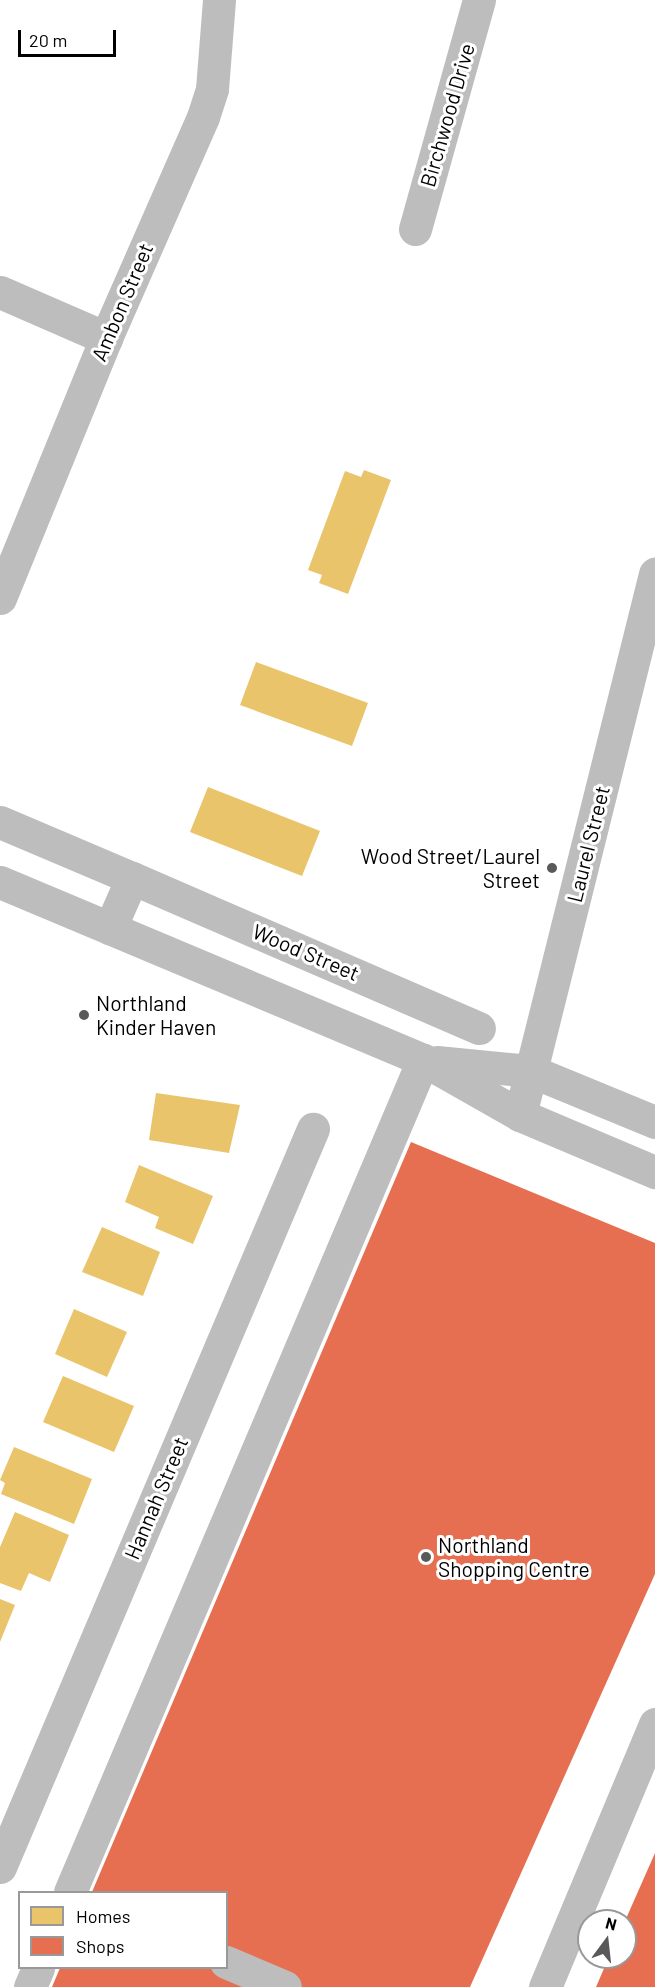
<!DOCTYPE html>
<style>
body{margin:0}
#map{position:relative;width:655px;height:1987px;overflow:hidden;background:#fff;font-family:Barlow,sans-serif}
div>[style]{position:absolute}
.homes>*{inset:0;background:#e9c46a}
.shops>*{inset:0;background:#e76f51}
.minor>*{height:33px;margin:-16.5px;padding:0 16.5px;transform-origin:16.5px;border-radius:16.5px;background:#bdbdbd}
.dots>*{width:16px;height:16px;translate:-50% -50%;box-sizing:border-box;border:3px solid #fff;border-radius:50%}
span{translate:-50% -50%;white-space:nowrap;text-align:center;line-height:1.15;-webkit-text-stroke:6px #fff;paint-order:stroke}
.street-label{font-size:21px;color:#000}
.poi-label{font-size:21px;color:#000}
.right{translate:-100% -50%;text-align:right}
.left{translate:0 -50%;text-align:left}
.legend{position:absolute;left:18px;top:1891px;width:210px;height:78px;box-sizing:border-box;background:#fff;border:2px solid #999;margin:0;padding:8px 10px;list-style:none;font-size:18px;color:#000}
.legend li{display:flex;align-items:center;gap:12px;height:30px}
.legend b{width:30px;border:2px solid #999}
.north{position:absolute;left:577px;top:1909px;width:60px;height:60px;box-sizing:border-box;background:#fff;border:2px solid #999;border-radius:50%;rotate:15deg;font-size:16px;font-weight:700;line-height:24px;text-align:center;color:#000}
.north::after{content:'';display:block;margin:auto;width:21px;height:27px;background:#595959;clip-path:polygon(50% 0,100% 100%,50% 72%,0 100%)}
.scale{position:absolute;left:18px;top:30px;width:98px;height:27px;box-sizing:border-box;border:3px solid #000;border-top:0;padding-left:8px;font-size:18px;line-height:21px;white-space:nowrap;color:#000;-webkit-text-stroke:4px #fff;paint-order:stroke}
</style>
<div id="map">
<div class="homes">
<div style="clip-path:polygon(364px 470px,391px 480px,348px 594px,319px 583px,322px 575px,308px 570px,345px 471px,361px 477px)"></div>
<div style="clip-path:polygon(256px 662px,368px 703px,352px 746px,240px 705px)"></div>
<div style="clip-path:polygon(208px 787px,320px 831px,302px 876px,190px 832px)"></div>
<div style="clip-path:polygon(156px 1093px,240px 1105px,229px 1153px,149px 1140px)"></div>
<div style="clip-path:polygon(139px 1165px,213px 1196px,193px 1244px,155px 1228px,159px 1217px,125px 1202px)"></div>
<div style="clip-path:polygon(102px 1227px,160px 1252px,143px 1296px,82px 1272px)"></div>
<div style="clip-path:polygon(74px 1309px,127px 1332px,107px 1377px,55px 1354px)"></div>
<div style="clip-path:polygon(63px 1376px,134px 1406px,114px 1452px,43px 1422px)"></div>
<div style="clip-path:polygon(14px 1447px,92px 1479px,74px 1524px,1px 1494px,5px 1483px,0 1480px)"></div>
<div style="clip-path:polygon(15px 1512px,69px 1535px,50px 1582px,29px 1573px,21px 1591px,0 1583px,0 1547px)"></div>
<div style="clip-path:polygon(0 1599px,15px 1605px,0 1642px)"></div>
</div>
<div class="shops">
<div style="clip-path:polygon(411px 1142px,655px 1243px,655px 1574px,470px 1987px,52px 1987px,60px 1968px,226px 1968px,226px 1892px,92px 1892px)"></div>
<div style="clip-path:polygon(655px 1853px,655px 1987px,596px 1987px,609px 1957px,625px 1957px,625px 1921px)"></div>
</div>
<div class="minor">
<div style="left:415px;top:229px;width:238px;rotate:-74.4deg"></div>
<div style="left:0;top:292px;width:116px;rotate:23.5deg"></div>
<div style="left:0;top:598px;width:281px;rotate:-67.8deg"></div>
<div style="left:106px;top:338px;width:241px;rotate:-66.3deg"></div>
<div style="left:203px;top:117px;width:29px;rotate:-72deg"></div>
<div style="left:212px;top:89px;width:89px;rotate:-85.5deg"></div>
<div style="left:0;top:822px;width:143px;rotate:23deg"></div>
<div style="left:132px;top:878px;width:55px;rotate:113.7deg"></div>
<div style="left:132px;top:878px;width:378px;rotate:23.4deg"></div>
<div style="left:0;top:882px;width:459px;rotate:22.8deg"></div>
<div style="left:423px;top:1060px;width:112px;rotate:29.6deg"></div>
<div style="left:520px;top:1115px;width:147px;rotate:22.9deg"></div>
<div style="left:437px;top:1062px;width:94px;rotate:5.5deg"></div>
<div style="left:531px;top:1071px;width:134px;rotate:22.4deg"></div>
<div style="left:520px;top:1115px;width:558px;rotate:-75.99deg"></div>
<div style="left:0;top:1867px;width:802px;rotate:-67.02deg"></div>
<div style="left:70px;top:1892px;width:904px;rotate:-67.01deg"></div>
<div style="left:226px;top:1962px;width:64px;rotate:23deg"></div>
<div style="left:30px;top:1987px;width:21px;rotate:-67deg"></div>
<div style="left:545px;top:1987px;width:285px;rotate:-67.3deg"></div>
</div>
<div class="dots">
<div style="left:552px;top:868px;background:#595959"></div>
<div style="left:84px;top:1015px;background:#595959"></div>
<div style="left:426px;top:1557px;background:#595959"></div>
</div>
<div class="street-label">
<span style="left:447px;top:115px;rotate:-74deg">Birchwood Drive</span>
<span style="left:122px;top:302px;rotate:-67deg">Ambon Street</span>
<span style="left:588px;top:844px;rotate:-76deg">Laurel Street</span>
<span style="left:306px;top:952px;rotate:23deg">Wood Street</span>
<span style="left:156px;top:1498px;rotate:-67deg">Hannah Street</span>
</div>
<div class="poi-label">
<span class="right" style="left:540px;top:868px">Wood Street/Laurel<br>Street</span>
<span class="left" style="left:96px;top:1015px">Northland<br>Kinder Haven</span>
<span class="left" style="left:438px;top:1557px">Northland<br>Shopping Centre</span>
</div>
<ul class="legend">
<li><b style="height:16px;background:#e9c46a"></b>Homes</li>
<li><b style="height:16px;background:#e76f51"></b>Shops</li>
</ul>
<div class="north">N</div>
<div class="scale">20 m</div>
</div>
